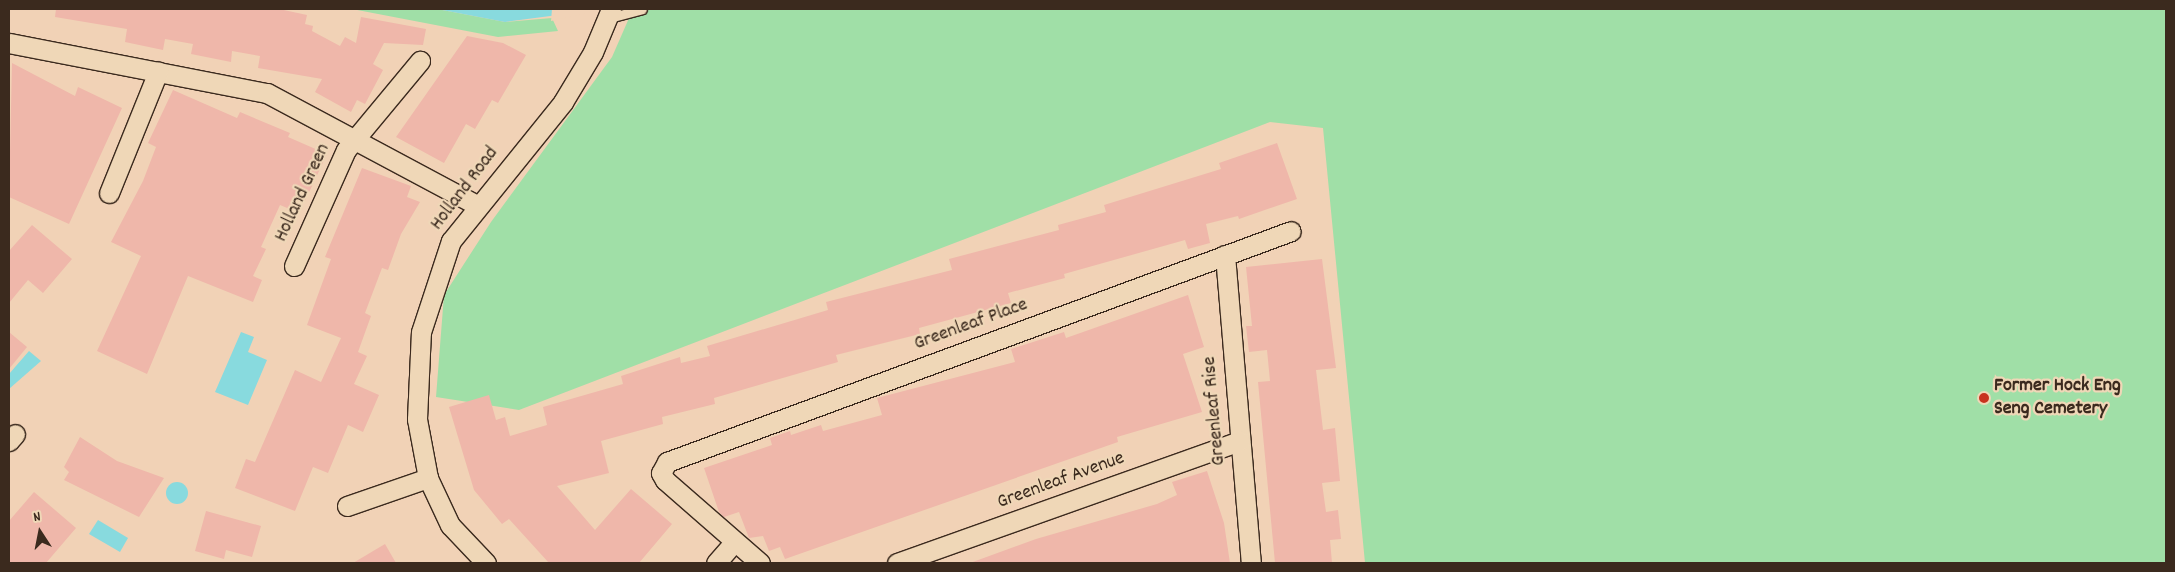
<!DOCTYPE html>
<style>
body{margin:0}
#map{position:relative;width:2175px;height:572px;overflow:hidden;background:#f1d2b6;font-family:Dekko,sans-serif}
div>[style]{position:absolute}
.green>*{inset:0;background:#a0dfa7}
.water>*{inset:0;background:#88dade}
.round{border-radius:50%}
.pier>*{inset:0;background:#f1d2b6}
.building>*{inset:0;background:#efb7aa}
.roads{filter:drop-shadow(1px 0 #3b2a1e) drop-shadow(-1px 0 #3b2a1e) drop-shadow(0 1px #3b2a1e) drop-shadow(0 -1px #3b2a1e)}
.service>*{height:9px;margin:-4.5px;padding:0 4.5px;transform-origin:4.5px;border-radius:4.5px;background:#efd7b7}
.minor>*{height:19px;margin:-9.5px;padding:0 9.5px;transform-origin:9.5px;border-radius:9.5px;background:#efd7b7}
.dots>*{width:14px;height:14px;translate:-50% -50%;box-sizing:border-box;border:2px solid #efd7b7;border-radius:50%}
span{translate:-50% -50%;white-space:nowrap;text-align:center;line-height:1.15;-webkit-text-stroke:4.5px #efd7b7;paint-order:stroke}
.street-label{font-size:20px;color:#3b2a1e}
.poi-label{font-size:20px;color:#3b2a1e;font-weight:700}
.left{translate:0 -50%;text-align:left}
.frame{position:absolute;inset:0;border:10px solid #3b2a1e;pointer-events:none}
.north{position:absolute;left:15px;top:507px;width:50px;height:50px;-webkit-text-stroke:4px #efd7b7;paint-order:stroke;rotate:349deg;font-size:14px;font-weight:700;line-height:20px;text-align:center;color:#3b2a1e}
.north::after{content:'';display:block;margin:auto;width:18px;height:22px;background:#3b2a1e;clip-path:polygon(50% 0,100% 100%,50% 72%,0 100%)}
</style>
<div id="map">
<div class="green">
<div style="clip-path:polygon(352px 9px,437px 9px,505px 22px,552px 18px,558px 31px,498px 37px)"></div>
<div style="clip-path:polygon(633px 9px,2166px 9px,2166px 563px,1365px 563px,1323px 128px,1270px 122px,519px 410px,436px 397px,444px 295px,491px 222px,612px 57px)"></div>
</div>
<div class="water">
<div style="clip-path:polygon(437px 9px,604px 9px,505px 22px)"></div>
<div style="clip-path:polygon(241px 332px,254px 337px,248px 352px,267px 360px,248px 405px,215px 392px)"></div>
<div style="clip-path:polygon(29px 351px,41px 361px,9px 389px,9px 374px)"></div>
<div class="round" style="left:166px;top:482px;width:22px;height:22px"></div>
<div style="clip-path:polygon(98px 520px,128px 538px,120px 552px,89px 534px)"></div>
</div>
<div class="pier">
<div style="clip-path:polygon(552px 9px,607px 9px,551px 21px)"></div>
</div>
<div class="building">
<div style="clip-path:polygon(56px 9px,279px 9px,307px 15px,305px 24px,313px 26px,312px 31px,340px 46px,345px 37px,356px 43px,361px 17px,426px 29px,423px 45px,384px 43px,373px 64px,383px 70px,365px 104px,357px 100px,351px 112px,315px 92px,322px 79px,258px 68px,260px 56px,232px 51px,231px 62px,191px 54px,193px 44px,165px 39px,163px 50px,125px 42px,127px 29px,55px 17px)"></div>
<div style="clip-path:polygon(467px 36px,503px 43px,526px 55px,498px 103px,492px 100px,475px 129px,466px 124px,444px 163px,396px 137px)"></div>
<div style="clip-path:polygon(12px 63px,75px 96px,78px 87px,122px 108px,69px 224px,9px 197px)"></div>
<div style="clip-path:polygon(173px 90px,237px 118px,240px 112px,290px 133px,288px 137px,327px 154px,304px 203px,297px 200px,292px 210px,280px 205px,261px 247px,266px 249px,253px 276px,262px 280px,253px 302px,188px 276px,147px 374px,97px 351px,141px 256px,111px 242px,143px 181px,156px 147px,148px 143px)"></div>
<div style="clip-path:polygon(1277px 143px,1297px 199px,1239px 219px,1238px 216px,1206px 224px,1210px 243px,1188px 249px,1185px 240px,1064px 274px,1065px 278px,1008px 293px,1011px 303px,919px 328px,920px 334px,836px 355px,838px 362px,714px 398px,715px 404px,662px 417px,663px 424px,601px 441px,609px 473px,557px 486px,595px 530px,631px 489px,672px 524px,639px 563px,549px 563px,509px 519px,502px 524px,474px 490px,449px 407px,489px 395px,496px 420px,505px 417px,510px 436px,547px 425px,543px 407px,623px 384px,621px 376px,680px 357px,681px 363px,710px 356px,707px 346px,828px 310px,826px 302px,952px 270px,949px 259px,1059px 230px,1058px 225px,1106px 212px,1104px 205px,1221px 169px,1219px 163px)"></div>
<div style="clip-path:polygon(362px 168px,411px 186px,407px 197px,420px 202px,401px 234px,388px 270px,382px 268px,365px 313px,371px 316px,358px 352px,367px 356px,354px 384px,379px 395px,363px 432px,348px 425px,328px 473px,313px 467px,295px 511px,235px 488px,246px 459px,255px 462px,295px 370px,321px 382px,341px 338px,307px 325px,331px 259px,325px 257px)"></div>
<div style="clip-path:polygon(32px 225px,72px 259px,43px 293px,28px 280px,9px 303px,9px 251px)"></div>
<div style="clip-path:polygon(1322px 259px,1336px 368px,1316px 370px,1323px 430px,1335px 428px,1340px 481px,1322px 483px,1326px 512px,1338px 510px,1341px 539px,1330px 540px,1332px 563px,1275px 563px,1258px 382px,1270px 381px,1267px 350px,1249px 352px,1246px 326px,1252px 326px,1246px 267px)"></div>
<div style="clip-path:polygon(1188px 295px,1204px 347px,1183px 354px,1202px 412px,1117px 437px,1118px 442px,785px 559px,780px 547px,769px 551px,763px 536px,749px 538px,739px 512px,724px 517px,719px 512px,704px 468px,772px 445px,770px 438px,790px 431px,791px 435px,821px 425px,823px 431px,882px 415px,877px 398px,1015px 362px,1011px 349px,1064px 332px,1066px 338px)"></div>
<div style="clip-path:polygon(9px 332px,27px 347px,9px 369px)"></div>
<div style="clip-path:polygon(80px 437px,117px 461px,164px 478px,139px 517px,64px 480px,69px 472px,64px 467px)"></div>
<div style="clip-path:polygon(1207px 471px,1224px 523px,1230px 563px,970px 563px,1036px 539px,1157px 504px,1177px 495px,1172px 482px)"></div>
<div style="clip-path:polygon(34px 492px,76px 528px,46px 563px,9px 563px,9px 521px)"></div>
<div style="clip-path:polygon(206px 511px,261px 526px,252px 557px,226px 550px,224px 559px,195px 551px)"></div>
<div style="clip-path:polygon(385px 544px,396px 563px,353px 563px)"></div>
</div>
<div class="roads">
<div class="service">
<div style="left:609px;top:18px;width:34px;rotate:-15deg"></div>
</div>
<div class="minor">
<div style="left:9px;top:43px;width:263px;rotate:11deg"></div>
<div style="left:267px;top:93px;width:238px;rotate:28.1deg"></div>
<div style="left:109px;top:193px;width:131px;rotate:-68deg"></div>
<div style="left:1225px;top:255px;width:309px;rotate:85.2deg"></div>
<div style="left:294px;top:266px;width:127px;rotate:-65.9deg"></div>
<div style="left:346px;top:150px;width:116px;rotate:-50.3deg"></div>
<div style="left:9px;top:441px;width:9px;rotate:-49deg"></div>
<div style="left:347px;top:506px;width:86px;rotate:-19.1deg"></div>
<div style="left:486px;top:563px;width:52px;rotate:-133.5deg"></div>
<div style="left:450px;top:525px;width:52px;rotate:-115.1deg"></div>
<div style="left:428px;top:478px;width:60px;rotate:-100.6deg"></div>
<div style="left:417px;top:419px;width:87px;rotate:-87.4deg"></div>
<div style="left:421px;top:332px;width:96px;rotate:-71.8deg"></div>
<div style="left:451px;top:241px;width:179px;rotate:-51.1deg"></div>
<div style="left:563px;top:102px;width:58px;rotate:-59deg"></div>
<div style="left:593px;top:52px;width:47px;rotate:-67.3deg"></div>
<div style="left:716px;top:563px;width:28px;rotate:-49deg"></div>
<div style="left:760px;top:563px;width:126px;rotate:-138.9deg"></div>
<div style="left:665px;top:480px;width:8px;rotate:-120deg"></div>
<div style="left:661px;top:473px;width:13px;rotate:-61deg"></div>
<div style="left:667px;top:462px;width:665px;rotate:-20.31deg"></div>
<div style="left:897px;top:563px;width:364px;rotate:-19.6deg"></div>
</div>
</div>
<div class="dots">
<div style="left:1984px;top:398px;background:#c8321e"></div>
</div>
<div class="street-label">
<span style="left:465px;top:189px;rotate:-53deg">Holland Road</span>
<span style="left:303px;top:193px;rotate:-65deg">Holland Green</span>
<span style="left:971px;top:325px;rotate:-20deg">Greenleaf Place</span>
<span style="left:1215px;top:411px;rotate:-95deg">Greenleaf Rise</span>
<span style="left:1061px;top:481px;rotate:-20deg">Greenleaf Avenue</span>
</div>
<div class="poi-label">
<span class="left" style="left:1994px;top:398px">Former Hock Eng<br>Seng Cemetery</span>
</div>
<div class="frame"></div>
<div class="north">N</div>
</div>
